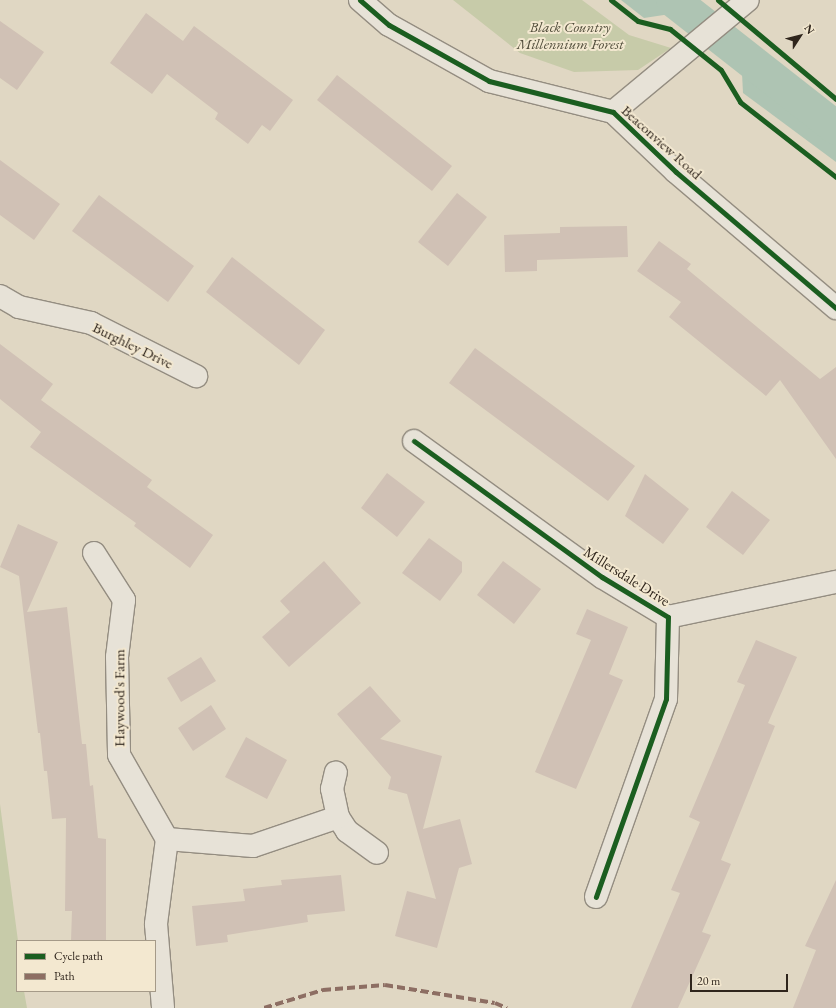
<!DOCTYPE html>
<style>
body{margin:0}
#map{position:relative;width:836px;height:1008px;overflow:hidden;background:#e0d7c3;font-family:"EB Garamond",serif}
div>[style]{position:absolute}
.green>*{inset:0;background:#c7cba9}
.water>*{inset:0;background:#aec4b3}
.canal>*{height:34px;margin:-17px;padding:0 17px;transform-origin:17px;border-radius:17px;background:#aec4b3}
.building>*{inset:0;background:#d0c1b5}
.roads{filter:drop-shadow(1px 0 #948d81) drop-shadow(-1px 0 #948d81) drop-shadow(0 1px #948d81) drop-shadow(0 -1px #948d81)}
.minor>*{height:22px;margin:-11px;padding:0 11px;transform-origin:11px;border-radius:11px;background:#e7e2d7}
.quiet>*{height:4px;margin-top:-2px;transform-origin:0;background:repeating-linear-gradient(90deg,#8d6e63 0 8px,transparent 0 12px)}
.cycleway>*{height:5px;margin:-2.5px;padding:0 2.5px;transform-origin:2.5px;border-radius:2.5px;background:#1b5e20}
span{translate:-50% -50%;white-space:nowrap;text-align:center;line-height:1.15;-webkit-text-stroke:4px #f3e8d0;paint-order:stroke}
.park-label{font-size:15px;color:#504c3a;font-style:italic}
.street-label{font-size:15px;color:#2f251c}
.legend{position:absolute;left:16px;top:940px;width:140px;height:52px;box-sizing:border-box;background:#f3e8d0;border:1px solid #a59a88;margin:0;padding:5px 7px;list-style:none;font-size:12px;color:#2f251c}
.legend li{display:flex;align-items:center;gap:8px;height:20px}
.legend b{width:20px;border:1px solid #a59a88}
.north{position:absolute;left:780px;top:16px;width:40px;height:40px;-webkit-text-stroke:3px #f3e8d0;paint-order:stroke;rotate:54deg;font-size:11px;font-weight:700;line-height:16px;text-align:center;color:#2f251c}
.north::after{content:'';display:block;margin:auto;width:14px;height:18px;background:#2f251c;clip-path:polygon(50% 0,100% 100%,50% 72%,0 100%)}
.scale{position:absolute;left:690px;top:974px;width:98px;height:18px;box-sizing:border-box;border:2px solid #2f251c;border-top:0;padding-left:5px;font-size:12px;line-height:14px;white-space:nowrap;color:#2f251c;-webkit-text-stroke:3px #f3e8d0;paint-order:stroke}
</style>
<div id="map">
<div class="green">
<div style="clip-path:polygon(453px 0,582px 0,629px 35px,671px 48px,638px 70px,574px 72px,520px 53px)"></div>
<div style="clip-path:polygon(0 804px,18px 941px,17px 991px,24px 991px,27px 1008px,0 1008px)"></div>
</div>
<div class="water">
<div style="clip-path:polygon(621px 0,683px 0,690px 11px,644px 18px)"></div>
<div style="clip-path:polygon(741px 54px,771px 60px,836px 112px,836px 162px,743px 93px)"></div>
</div>
<div class="canal">
<div style="left:673px;top:0;width:207px;rotate:38.1deg"></div>
</div>
<div class="building">
<div style="clip-path:polygon(146px 13px,183px 41px,194px 26px,293px 100px,270px 131px,262px 125px,248px 144px,215px 119px,218px 113px,167px 74px,152px 94px,110px 63px)"></div>
<div style="clip-path:polygon(0 21px,44px 52px,17px 90px,0 78px)"></div>
<div style="clip-path:polygon(337px 75px,452px 166px,432px 191px,317px 100px)"></div>
<div style="clip-path:polygon(0 160px,60px 204px,34px 240px,0 215px)"></div>
<div style="clip-path:polygon(457px 193px,487px 217px,448px 266px,418px 242px)"></div>
<div style="clip-path:polygon(99px 195px,194px 266px,168px 302px,72px 231px)"></div>
<div style="clip-path:polygon(627px 226px,628px 257px,537px 260px,537px 271px,505px 272px,504px 235px,560px 233px,560px 227px)"></div>
<div style="clip-path:polygon(659px 241px,691px 264px,687px 269px,820px 379px,836px 367px,836px 459px,780px 380px,766px 396px,669px 317px,681px 302px,637px 271px)"></div>
<div style="clip-path:polygon(232px 257px,325px 330px,299px 365px,206px 292px)"></div>
<div style="clip-path:polygon(0 344px,53px 384px,41px 400px,152px 480px,147px 487px,213px 535px,190px 568px,134px 526px,136px 523px,30px 447px,41px 432px,0 399px)"></div>
<div style="clip-path:polygon(475px 348px,635px 466px,608px 501px,449px 383px)"></div>
<div style="clip-path:polygon(387px 473px,425px 502px,397px 537px,361px 508px)"></div>
<div style="clip-path:polygon(645px 474px,689px 509px,663px 544px,625px 516px)"></div>
<div style="clip-path:polygon(732px 491px,770px 520px,743px 555px,706px 527px)"></div>
<div style="clip-path:polygon(18px 524px,58px 542px,27px 612px,67px 607px,82px 744px,86px 744px,90px 786px,93px 785px,98px 838px,106px 839px,106px 941px,71px 941px,72px 911px,65px 911px,66px 818px,52px 819px,47px 771px,44px 771px,40px 733px,38px 733px,19px 576px,0 567px)"></div>
<div style="clip-path:polygon(429px 538px,462px 562px,462px 572px,440px 601px,402px 573px)"></div>
<div style="clip-path:polygon(324px 561px,361px 603px,289px 667px,262px 637px,290px 612px,280px 601px)"></div>
<div style="clip-path:polygon(503px 561px,541px 589px,514px 624px,477px 595px)"></div>
<div style="clip-path:polygon(587px 609px,628px 627px,609px 674px,623px 680px,576px 789px,535px 772px,591px 640px,576px 634px)"></div>
<div style="clip-path:polygon(756px 640px,797px 657px,768px 723px,775px 726px,721px 860px,731px 864px,702px 932px,711px 935px,678px 1008px,631px 1008px,680px 893px,671px 890px,700px 822px,689px 817px,745px 685px,737px 682px)"></div>
<div style="clip-path:polygon(201px 657px,216px 681px,181px 702px,167px 678px)"></div>
<div style="clip-path:polygon(370px 686px,401px 721px,380px 739px,442px 756px,423px 829px,460px 819px,472px 864px,459px 868px,437px 948px,395px 936px,407px 891px,436px 899px,407px 794px,388px 789px,391px 777px,337px 714px)"></div>
<div style="clip-path:polygon(211px 705px,226px 729px,193px 751px,178px 728px)"></div>
<div style="clip-path:polygon(246px 737px,287px 760px,267px 799px,225px 777px)"></div>
<div style="clip-path:polygon(341px 875px,345px 911px,307px 915px,308px 922px,227px 935px,228px 942px,196px 946px,192px 906px,245px 901px,243px 889px,282px 885px,281px 880px)"></div>
<div style="clip-path:polygon(836px 880px,836px 1008px,793px 1008px,816px 950px,805px 946px)"></div>
</div>
<div class="roads">
<div class="minor">
<div style="left:360px;top:0;width:38px;rotate:41deg"></div>
<div style="left:389px;top:25px;width:115px;rotate:29.2deg"></div>
<div style="left:489px;top:81px;width:128px;rotate:14deg"></div>
<div style="left:613px;top:112px;width:87px;rotate:43.6deg"></div>
<div style="left:676px;top:172px;width:210px;rotate:40.4deg"></div>
<div style="left:613px;top:112px;width:175px;rotate:-39.7deg"></div>
<div style="left:0;top:296px;width:22px;rotate:30deg"></div>
<div style="left:19px;top:307px;width:74px;rotate:12.5deg"></div>
<div style="left:91px;top:323px;width:118px;rotate:26.8deg"></div>
<div style="left:414px;top:441px;width:232px;rotate:35.9deg"></div>
<div style="left:602px;top:577px;width:77px;rotate:31.2deg"></div>
<div style="left:668px;top:617px;width:82px;rotate:91.4deg"></div>
<div style="left:666px;top:699px;width:210px;rotate:109.5deg"></div>
<div style="left:94px;top:553px;width:56px;rotate:57.4deg"></div>
<div style="left:124px;top:600px;width:57px;rotate:97deg"></div>
<div style="left:117px;top:657px;width:98px;rotate:88.8deg"></div>
<div style="left:119px;top:755px;width:97px;rotate:60.3deg"></div>
<div style="left:167px;top:839px;width:86px;rotate:97.4deg"></div>
<div style="left:156px;top:924px;width:84px;rotate:85.2deg"></div>
<div style="left:668px;top:617px;width:172px;rotate:-11.8deg"></div>
<div style="left:338px;top:817px;width:17px;rotate:57deg"></div>
<div style="left:347px;top:831px;width:37px;rotate:36deg"></div>
<div style="left:167px;top:839px;width:86px;rotate:4.7deg"></div>
<div style="left:253px;top:846px;width:90px;rotate:-18.8deg"></div>
<div style="left:338px;top:817px;width:29px;rotate:-102deg"></div>
<div style="left:332px;top:789px;width:17px;rotate:-77deg"></div>
</div>
</div>
<div class="quiet">
<div style="left:264px;top:1008px;width:62px;rotate:-17deg"></div>
<div style="left:323px;top:990px;width:62px;rotate:-4.6deg"></div>
<div style="left:385px;top:985px;width:111px;rotate:9.3deg"></div>
<div style="left:495px;top:1003px;width:13px;rotate:23deg"></div>
</div>
<div class="cycleway">
<div style="left:360px;top:0;width:38px;rotate:41deg"></div>
<div style="left:389px;top:25px;width:115px;rotate:29.2deg"></div>
<div style="left:489px;top:81px;width:128px;rotate:14deg"></div>
<div style="left:613px;top:112px;width:87px;rotate:43.6deg"></div>
<div style="left:676px;top:172px;width:210px;rotate:40.4deg"></div>
<div style="left:611px;top:0;width:34px;rotate:38deg"></div>
<div style="left:638px;top:21px;width:33px;rotate:14deg"></div>
<div style="left:670px;top:29px;width:65px;rotate:38.8deg"></div>
<div style="left:721px;top:70px;width:37px;rotate:59deg"></div>
<div style="left:740px;top:102px;width:122px;rotate:38deg"></div>
<div style="left:718px;top:0;width:154px;rotate:40deg"></div>
<div style="left:414px;top:441px;width:232px;rotate:35.9deg"></div>
<div style="left:602px;top:577px;width:77px;rotate:31.2deg"></div>
<div style="left:668px;top:617px;width:82px;rotate:91.4deg"></div>
<div style="left:666px;top:699px;width:210px;rotate:109.5deg"></div>
</div>
<div class="park-label">
<span style="left:570px;top:35px">Black Country<br>Millennium Forest</span>
</div>
<div class="street-label">
<span style="left:662px;top:142px;rotate:42deg">Beaconview Road</span>
<span style="left:133px;top:345px;rotate:26deg">Burghley Drive</span>
<span style="left:627px;top:576px;rotate:32deg">Millersdale Drive</span>
<span style="left:119px;top:698px;rotate:-90deg">Haywood's Farm</span>
</div>
<ul class="legend">
<li><b style="height:5px;background:#1b5e20"></b>Cycle path</li>
<li><b style="height:5px;background:#8d6e63"></b>Path</li>
</ul>
<div class="north">N</div>
<div class="scale">20 m</div>
</div>
